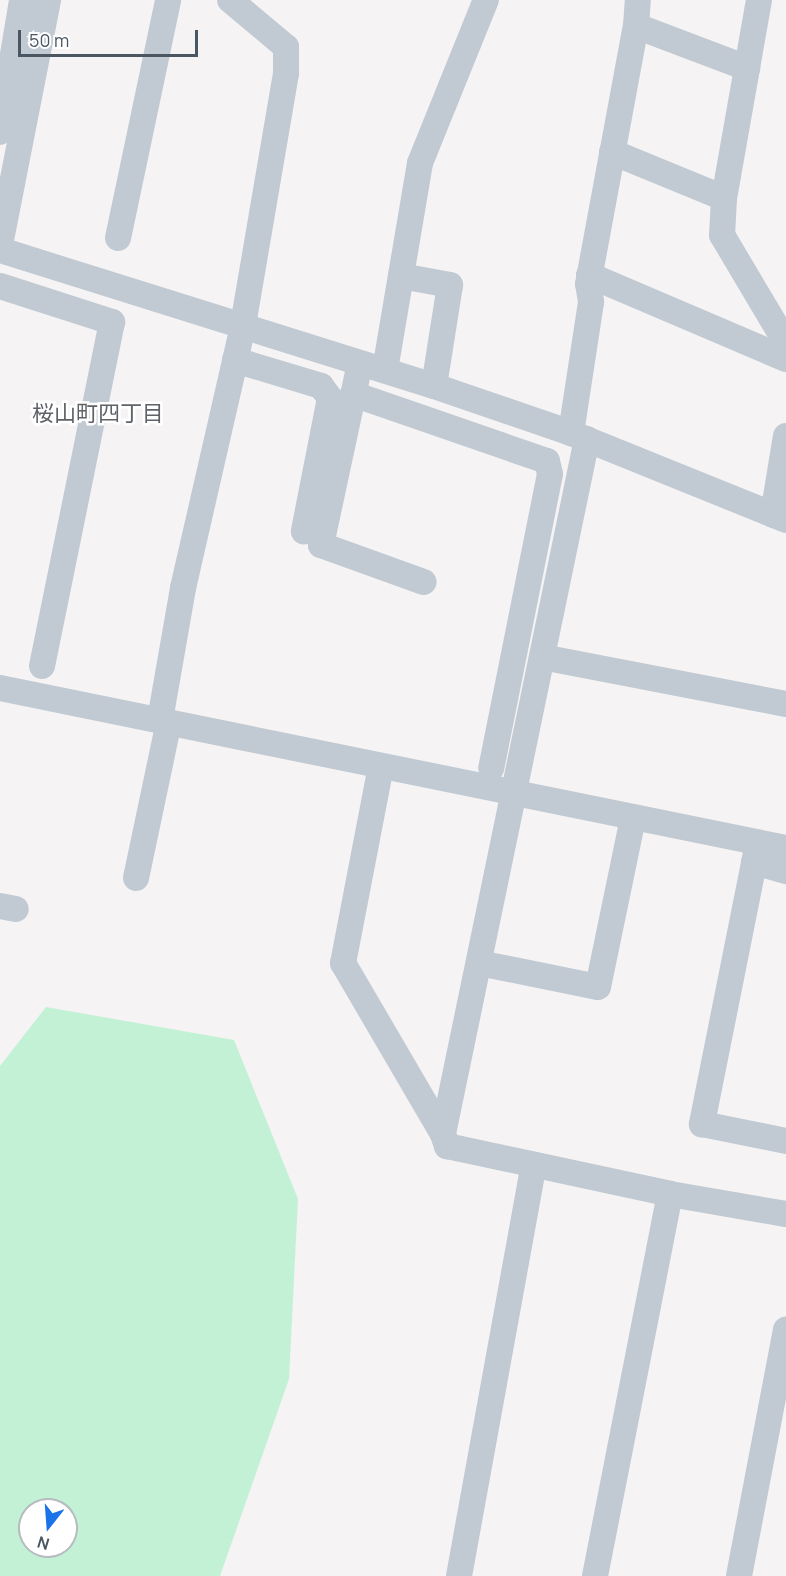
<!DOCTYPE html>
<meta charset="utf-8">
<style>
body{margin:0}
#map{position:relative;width:786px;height:1576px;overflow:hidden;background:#f5f3f3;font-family:Manrope,"Noto Sans JP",sans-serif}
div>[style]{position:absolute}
.green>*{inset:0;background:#c3f1d5}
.minor>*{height:26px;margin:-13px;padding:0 13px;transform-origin:13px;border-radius:13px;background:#c1cad2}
span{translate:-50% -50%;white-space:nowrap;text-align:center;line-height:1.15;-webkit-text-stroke:5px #fff;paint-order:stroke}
.neighbourhood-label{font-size:22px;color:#5f6368}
.north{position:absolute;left:18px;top:1498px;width:60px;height:60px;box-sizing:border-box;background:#fff;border:2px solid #b7bbc0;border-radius:50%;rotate:197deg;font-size:16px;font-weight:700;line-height:24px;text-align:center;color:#4a5661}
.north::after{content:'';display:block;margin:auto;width:21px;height:27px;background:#1a73e8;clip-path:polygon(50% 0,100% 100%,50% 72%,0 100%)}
.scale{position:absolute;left:18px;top:30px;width:180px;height:27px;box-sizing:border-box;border:3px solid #4a5661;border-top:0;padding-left:8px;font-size:18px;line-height:21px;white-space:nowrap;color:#4a5661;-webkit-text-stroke:4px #fff;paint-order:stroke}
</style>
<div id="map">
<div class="green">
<div style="clip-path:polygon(evenodd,46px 1007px,234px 1040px,298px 1199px,289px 1379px,220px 1576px,0 1576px,0 1066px,46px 1007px,30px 1510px,66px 1510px,66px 1546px,30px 1546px,30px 1510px)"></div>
</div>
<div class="minor">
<div style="left:759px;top:0;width:201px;rotate:100deg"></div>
<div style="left:724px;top:198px;width:37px;rotate:93deg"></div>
<div style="left:722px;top:235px;width:126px;rotate:59.3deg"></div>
<div style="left:636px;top:26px;width:119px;rotate:20.7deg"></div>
<div style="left:0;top:132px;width:134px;rotate:-80.5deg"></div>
<div style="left:612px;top:152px;width:121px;rotate:22.3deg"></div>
<div style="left:118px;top:238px;width:243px;rotate:-78.1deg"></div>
<div style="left:0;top:245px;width:250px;rotate:-78.9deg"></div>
<div style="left:0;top:250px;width:455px;rotate:17.4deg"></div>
<div style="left:434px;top:386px;width:145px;rotate:18.9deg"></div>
<div style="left:571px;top:433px;width:232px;rotate:22deg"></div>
<div style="left:589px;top:275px;width:214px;rotate:23.1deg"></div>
<div style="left:401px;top:276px;width:50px;rotate:10.4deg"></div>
<div style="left:450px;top:285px;width:102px;rotate:99deg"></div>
<div style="left:0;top:286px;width:118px;rotate:17.8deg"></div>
<div style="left:112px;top:322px;width:351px;rotate:101.5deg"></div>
<div style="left:235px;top:360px;width:90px;rotate:16.8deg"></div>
<div style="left:321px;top:386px;width:15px;rotate:53deg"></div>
<div style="left:330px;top:398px;width:136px;rotate:101.1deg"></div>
<div style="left:385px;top:370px;width:210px;rotate:-80.4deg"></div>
<div style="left:420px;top:163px;width:176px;rotate:-68deg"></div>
<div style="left:357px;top:377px;width:172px;rotate:102.1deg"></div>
<div style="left:321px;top:545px;width:109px;rotate:19.8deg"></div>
<div style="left:353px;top:394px;width:205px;rotate:19.1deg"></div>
<div style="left:547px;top:461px;width:13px;rotate:77deg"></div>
<div style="left:550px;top:474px;width:300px;rotate:101.3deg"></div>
<div style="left:571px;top:433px;width:133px;rotate:-81.3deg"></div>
<div style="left:591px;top:302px;width:18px;rotate:-99deg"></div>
<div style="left:588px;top:284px;width:262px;rotate:-79.5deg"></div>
<div style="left:636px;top:26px;width:26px;rotate:-86deg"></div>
<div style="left:587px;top:439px;width:710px;rotate:101.71deg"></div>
<div style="left:443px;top:1134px;width:13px;rotate:72deg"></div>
<div style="left:447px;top:1146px;width:228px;rotate:12.1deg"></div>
<div style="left:670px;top:1194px;width:118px;rotate:9.8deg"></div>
<div style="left:773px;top:515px;width:80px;rotate:-80.7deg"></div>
<div style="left:542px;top:657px;width:248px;rotate:10.9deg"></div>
<div style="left:0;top:688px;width:802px;rotate:11.51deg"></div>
<div style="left:160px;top:720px;width:134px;rotate:-80.1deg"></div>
<div style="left:183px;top:588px;width:270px;rotate:-77.1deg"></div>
<div style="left:243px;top:325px;width:256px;rotate:-80.3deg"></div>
<div style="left:286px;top:73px;width:26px;rotate:-90deg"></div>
<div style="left:286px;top:47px;width:73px;rotate:-140deg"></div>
<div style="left:381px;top:766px;width:201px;rotate:100.9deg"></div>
<div style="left:343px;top:963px;width:198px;rotate:59.7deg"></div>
<div style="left:758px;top:843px;width:287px;rotate:101.3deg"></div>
<div style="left:702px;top:1124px;width:86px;rotate:11.4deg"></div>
<div style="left:754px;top:862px;width:33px;rotate:16deg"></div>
<div style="left:136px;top:878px;width:159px;rotate:-78.1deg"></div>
<div style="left:0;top:906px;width:16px;rotate:11deg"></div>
<div style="left:479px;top:963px;width:121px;rotate:11.4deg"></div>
<div style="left:598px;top:987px;width:173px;rotate:-78.3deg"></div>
<div style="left:459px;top:1576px;width:418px;rotate:-79.7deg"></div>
<div style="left:595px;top:1576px;width:389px;rotate:-78.9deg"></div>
<div style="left:739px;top:1576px;width:251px;rotate:-79.2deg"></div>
</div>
<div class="neighbourhood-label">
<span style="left:98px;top:414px">桜山町四丁目</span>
</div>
<div class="north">N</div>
<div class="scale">50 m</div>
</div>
